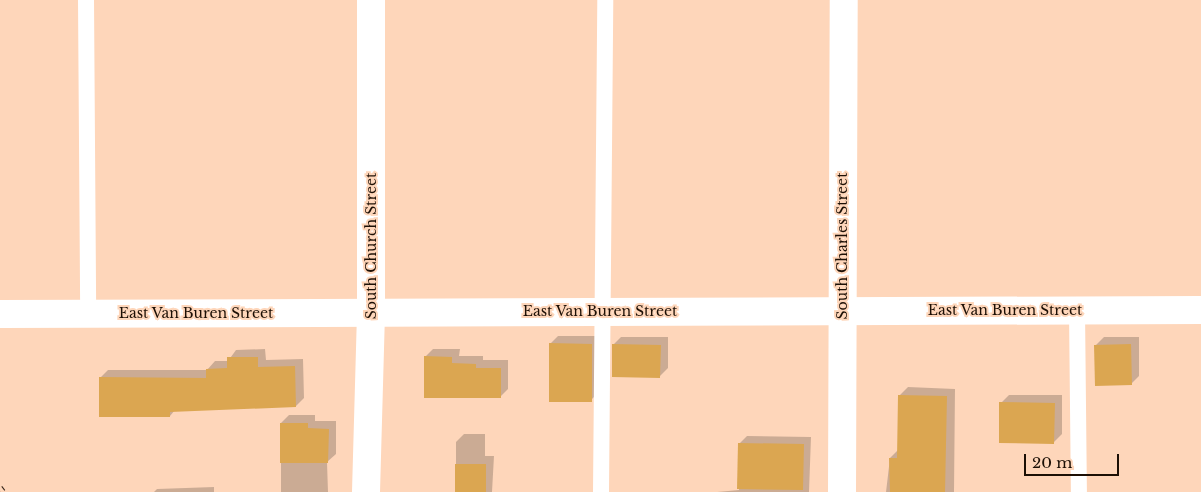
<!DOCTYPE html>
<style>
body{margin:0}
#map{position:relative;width:1201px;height:492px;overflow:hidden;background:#fed6ba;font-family:"Libre Baskerville",serif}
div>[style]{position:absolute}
.shadow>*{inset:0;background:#0003}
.building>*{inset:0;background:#dba651}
.service>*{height:16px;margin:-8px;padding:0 8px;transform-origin:8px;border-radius:8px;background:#fff}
.minor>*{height:28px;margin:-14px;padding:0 14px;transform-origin:14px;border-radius:14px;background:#fff}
.rail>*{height:5.5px;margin-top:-2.75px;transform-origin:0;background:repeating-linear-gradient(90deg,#fed6ba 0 11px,#332317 0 22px);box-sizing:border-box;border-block:1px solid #332317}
span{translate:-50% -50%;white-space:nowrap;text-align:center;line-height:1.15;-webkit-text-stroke:4px #fed6ba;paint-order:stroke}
.street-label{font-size:14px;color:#1c0f05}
.scale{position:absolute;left:1024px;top:454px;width:95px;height:22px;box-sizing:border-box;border:2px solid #1c0f05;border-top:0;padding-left:6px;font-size:15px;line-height:18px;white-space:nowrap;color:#1c0f05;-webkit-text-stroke:4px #fed6ba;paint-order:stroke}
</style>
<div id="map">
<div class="shadow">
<div style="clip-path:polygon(558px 336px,600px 336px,599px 392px,591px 400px,550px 344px)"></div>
<div style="clip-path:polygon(621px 337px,668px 337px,668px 368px,660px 376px,613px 345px)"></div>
<div style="clip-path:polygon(1104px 337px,1139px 337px,1139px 376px,1131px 384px,1096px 345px)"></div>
<div style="clip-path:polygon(265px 349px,266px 360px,303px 359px,304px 398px,296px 406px,175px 410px,170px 416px,100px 378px,108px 370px,207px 370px,215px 361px,228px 361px,236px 350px)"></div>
<div style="clip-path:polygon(433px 349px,460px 349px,459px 356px,483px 356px,483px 360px,508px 360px,508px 389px,500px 397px,425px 357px)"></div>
<div style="clip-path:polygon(908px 387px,955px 389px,954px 492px,886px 492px,890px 458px,898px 450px,900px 395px)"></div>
<div style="clip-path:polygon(1009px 395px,1062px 395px,1062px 434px,1054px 442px,1001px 403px)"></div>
<div style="clip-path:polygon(289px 415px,315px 415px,315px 421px,336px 421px,336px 454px,327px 462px,328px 492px,281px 492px,281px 423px)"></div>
<div style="clip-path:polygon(464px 434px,485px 434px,485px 456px,494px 456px,492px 492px,456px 492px,456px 442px)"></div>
<div style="clip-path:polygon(747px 436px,811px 437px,809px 492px,717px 492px,739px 490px,739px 444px)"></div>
<div style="clip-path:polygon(214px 487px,214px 492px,154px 492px,157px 489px)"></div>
</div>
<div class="building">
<div style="clip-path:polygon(549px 343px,592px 344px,592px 402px,549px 402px)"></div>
<div style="clip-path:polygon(612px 344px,661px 345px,660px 378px,612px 377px)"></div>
<div style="clip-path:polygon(1131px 344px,1132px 385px,1095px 386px,1094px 345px)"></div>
<div style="clip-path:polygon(424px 356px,452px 357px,452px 363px,476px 364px,476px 368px,501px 368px,501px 398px,424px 398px)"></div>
<div style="clip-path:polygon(227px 357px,258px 357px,258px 367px,295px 366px,296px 407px,170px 412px,170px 417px,99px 417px,99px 377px,206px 378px,206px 369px,227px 368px)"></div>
<div style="clip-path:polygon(898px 395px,947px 396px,945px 492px,890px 492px,889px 458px,897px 458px)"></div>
<div style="clip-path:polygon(999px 402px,1055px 403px,1054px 444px,999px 443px)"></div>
<div style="clip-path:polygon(280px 423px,308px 423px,308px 428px,329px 429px,328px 463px,280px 463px)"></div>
<div style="clip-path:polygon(738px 443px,804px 444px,803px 490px,737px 489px)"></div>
<div style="clip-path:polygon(455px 464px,486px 464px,486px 492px,455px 492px)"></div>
</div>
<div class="service">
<div style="left:86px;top:0;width:313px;rotate:89.6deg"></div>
<div style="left:1077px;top:310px;width:182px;rotate:89.4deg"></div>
<div style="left:601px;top:492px;width:492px;rotate:-89.5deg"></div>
</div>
<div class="minor">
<div style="left:0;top:314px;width:1201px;rotate:-0.19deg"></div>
<div style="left:366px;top:492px;width:180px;rotate:-88.4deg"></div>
<div style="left:371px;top:312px;width:312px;rotate:-90deg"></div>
<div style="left:842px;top:492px;width:492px;rotate:-89.8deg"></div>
</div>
<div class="rail">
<div style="left:0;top:488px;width:5px;rotate:53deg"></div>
</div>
<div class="street-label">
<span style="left:371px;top:246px;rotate:-90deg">South Church Street</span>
<span style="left:842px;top:246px;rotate:-90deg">South Charles Street</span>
<span style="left:1005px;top:310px">East Van Buren Street</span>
<span style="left:600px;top:311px">East Van Buren Street</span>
<span style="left:196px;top:313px">East Van Buren Street</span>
</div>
<div class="scale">20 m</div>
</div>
